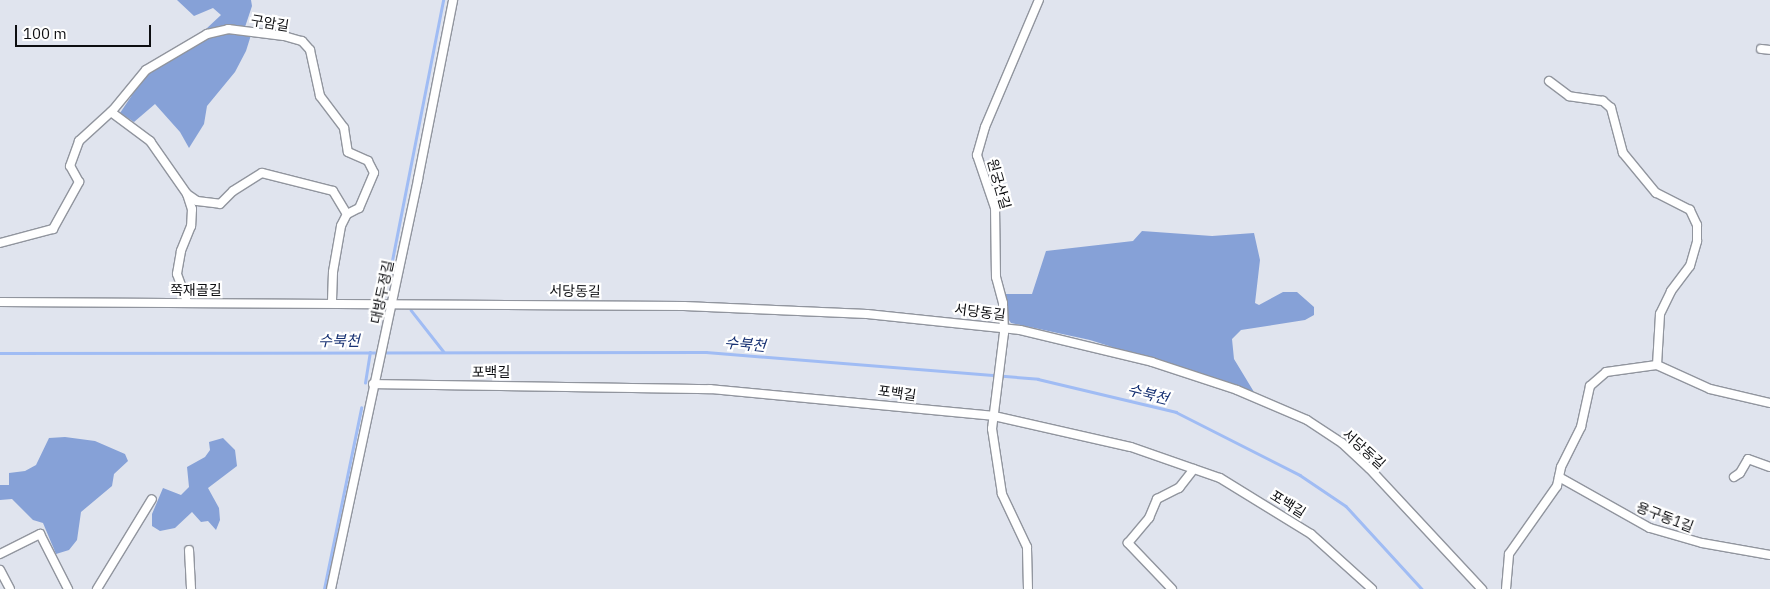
<!DOCTYPE html>
<meta charset="utf-8">
<style>
body{margin:0}
#map{position:relative;width:1770px;height:589px;overflow:hidden;background:#e0e4ee;font-family:"IBM Plex Sans","Noto Sans KR",sans-serif}
div>[style]{position:absolute}
.forest>*{inset:0;background:#86a1d7}
.stream>*{height:2.5px;margin:-1.25px;padding:0 1.25px;transform-origin:1.25px;border-radius:1.25px;background:#a0bcf4}
.roads{filter:drop-shadow(1px 0 #91959e) drop-shadow(-1px 0 #91959e) drop-shadow(0 1px #91959e) drop-shadow(0 -1px #91959e)}
.street>*{height:8px;margin:-4px;padding:0 4px;transform-origin:4px;border-radius:4px;background:#fff}
span{translate:-50% -50%;white-space:nowrap;text-align:center;line-height:1.15;-webkit-text-stroke:4.5px #fff;paint-order:stroke}
.street-label{font-size:14px;color:#0d0e11}
.water-label{font-size:15px;color:#183273;font-style:italic}
.scale{position:absolute;left:15px;top:25px;width:136px;height:22px;box-sizing:border-box;border:2px solid #0d0e11;border-top:0;padding-left:6px;font-size:15px;line-height:18px;white-space:nowrap;color:#0d0e11;-webkit-text-stroke:4px #fff;paint-order:stroke}
</style>
<div id="map">
<div class="forest">
<div style="clip-path:polygon(177px 0,251px 0,252px 6px,245px 27px,251px 35px,246px 51px,235px 72px,207px 106px,204px 124px,189px 148px,180px 132px,155px 104px,134px 122px,120px 113px,147px 73px,207px 36px,206px 29px,221px 15px,213px 8px,194px 16px)"></div>
<div style="clip-path:polygon(1142px 231px,1212px 236px,1254px 233px,1260px 260px,1255px 303px,1259px 305px,1283px 292px,1297px 292px,1314px 307px,1314px 315px,1305px 320px,1241px 330px,1232px 339px,1234px 359px,1254px 392px,1090px 340px,1011px 323px,1006px 316px,1006px 294px,1032px 294px,1046px 251px,1133px 241px)"></div>
<div style="clip-path:polygon(65px 437px,95px 441px,125px 454px,128px 461px,114px 474px,112px 486px,81px 512px,77px 540px,69px 550px,56px 554px,43px 523px,33px 520px,12px 499px,0 500px,0 485px,9px 485px,9px 473px,25px 471px,36px 465px,49px 438px)"></div>
<div style="clip-path:polygon(223px 438px,235px 450px,237px 466px,208px 488px,219px 508px,220px 520px,216px 530px,208px 521px,201px 522px,192px 512px,175px 528px,160px 531px,152px 526px,152px 514px,163px 488px,181px 495px,189px 487px,187px 467px,205px 457px,210px 450px,209px 442px)"></div>
</div>
<div class="stream">
<div style="left:388px;top:281px;width:286px;rotate:-78.9deg"></div>
<div style="left:411px;top:310px;width:53px;rotate:51.8deg"></div>
<div style="left:0;top:353px;width:706px;rotate:-0.08deg"></div>
<div style="left:706px;top:352px;width:333px;rotate:4.6deg"></div>
<div style="left:1038px;top:379px;width:142px;rotate:13.4deg"></div>
<div style="left:1176px;top:412px;width:139px;rotate:26.9deg"></div>
<div style="left:1300px;top:475px;width:55px;rotate:34deg"></div>
<div style="left:1346px;top:506px;width:113px;rotate:47.5deg"></div>
<div style="left:365px;top:383px;width:31px;rotate:-81deg"></div>
<div style="left:324px;top:589px;width:185px;rotate:-78.4deg"></div>
</div>
<div class="roads">
<div class="street">
<div style="left:1761px;top:49px;width:9px;rotate:6deg"></div>
<div style="left:111px;top:112px;width:49px;rotate:36.6deg"></div>
<div style="left:150px;top:141px;width:65px;rotate:55.1deg"></div>
<div style="left:187px;top:194px;width:12px;rotate:35deg"></div>
<div style="left:197px;top:201px;width:23px;rotate:7deg"></div>
<div style="left:220px;top:204px;width:18px;rotate:-45deg"></div>
<div style="left:233px;top:191px;width:34px;rotate:-32deg"></div>
<div style="left:262px;top:173px;width:73px;rotate:14.2deg"></div>
<div style="left:333px;top:191px;width:27px;rotate:59deg"></div>
<div style="left:187px;top:194px;width:16px;rotate:72deg"></div>
<div style="left:192px;top:209px;width:17px;rotate:93deg"></div>
<div style="left:191px;top:226px;width:27px;rotate:112deg"></div>
<div style="left:181px;top:251px;width:23px;rotate:100deg"></div>
<div style="left:177px;top:274px;width:30px;rotate:70deg"></div>
<div style="left:0;top:243px;width:55px;rotate:-14.8deg"></div>
<div style="left:53px;top:229px;width:54px;rotate:-61deg"></div>
<div style="left:79px;top:182px;width:18px;rotate:-119deg"></div>
<div style="left:70px;top:166px;width:27px;rotate:-70deg"></div>
<div style="left:79px;top:141px;width:46px;rotate:-42.4deg"></div>
<div style="left:113px;top:110px;width:52px;rotate:-50.5deg"></div>
<div style="left:146px;top:70px;width:71px;rotate:-30.5deg"></div>
<div style="left:207px;top:34px;width:22px;rotate:-13deg"></div>
<div style="left:228px;top:29px;width:56px;rotate:7.1deg"></div>
<div style="left:284px;top:36px;width:19px;rotate:16deg"></div>
<div style="left:302px;top:41px;width:12px;rotate:48deg"></div>
<div style="left:310px;top:50px;width:47px;rotate:77.7deg"></div>
<div style="left:320px;top:96px;width:40px;rotate:53deg"></div>
<div style="left:344px;top:128px;width:24px;rotate:81deg"></div>
<div style="left:348px;top:152px;width:22px;rotate:24deg"></div>
<div style="left:368px;top:161px;width:13px;rotate:63deg"></div>
<div style="left:374px;top:173px;width:38px;rotate:113deg"></div>
<div style="left:359px;top:208px;width:13px;rotate:153deg"></div>
<div style="left:347px;top:214px;width:13px;rotate:117deg"></div>
<div style="left:341px;top:226px;width:47px;rotate:99.9deg"></div>
<div style="left:333px;top:272px;width:30px;rotate:92deg"></div>
<div style="left:0;top:302px;width:684px;rotate:0.34deg"></div>
<div style="left:684px;top:306px;width:183px;rotate:2.5deg"></div>
<div style="left:867px;top:314px;width:154px;rotate:6deg"></div>
<div style="left:1020px;top:330px;width:136px;rotate:13.6deg"></div>
<div style="left:1152px;top:362px;width:89px;rotate:18.2deg"></div>
<div style="left:1237px;top:390px;width:76px;rotate:23.2deg"></div>
<div style="left:1307px;top:420px;width:42px;rotate:33.3deg"></div>
<div style="left:1342px;top:443px;width:37px;rotate:43deg"></div>
<div style="left:1369px;top:468px;width:166px;rotate:47deg"></div>
<div style="left:1657px;top:365px;width:58px;rotate:24.4deg"></div>
<div style="left:1710px;top:389px;width:62px;rotate:13.1deg"></div>
<div style="left:373px;top:384px;width:337px;rotate:0.9deg"></div>
<div style="left:710px;top:389px;width:285px;rotate:5.4deg"></div>
<div style="left:994px;top:416px;width:140px;rotate:12.8deg"></div>
<div style="left:1131px;top:447px;width:94px;rotate:19.2deg"></div>
<div style="left:1220px;top:478px;width:107px;rotate:31.6deg"></div>
<div style="left:1311px;top:534px;width:82px;rotate:42deg"></div>
<div style="left:1559px;top:477px;width:104px;rotate:29.3deg"></div>
<div style="left:1650px;top:528px;width:54px;rotate:16.1deg"></div>
<div style="left:1702px;top:543px;width:69px;rotate:10deg"></div>
<div style="left:1734px;top:477px;width:7px;rotate:-34deg"></div>
<div style="left:1740px;top:473px;width:16px;rotate:-60deg"></div>
<div style="left:1748px;top:459px;width:23px;rotate:20deg"></div>
<div style="left:189px;top:550px;width:39px;rotate:87deg"></div>
<div style="left:0;top:554px;width:45px;rotate:-26.6deg"></div>
<div style="left:40px;top:534px;width:62px;rotate:63deg"></div>
<div style="left:0;top:570px;width:21px;rotate:62deg"></div>
<div style="left:97px;top:589px;width:105px;rotate:-58.6deg"></div>
<div style="left:331px;top:589px;width:419px;rotate:-78deg"></div>
<div style="left:418px;top:179px;width:182px;rotate:-78.9deg"></div>
<div style="left:1028px;top:589px;width:42px;rotate:-91.4deg"></div>
<div style="left:1027px;top:547px;width:59px;rotate:-115.3deg"></div>
<div style="left:1002px;top:494px;width:66px;rotate:-98.7deg"></div>
<div style="left:992px;top:429px;width:97px;rotate:-82.9deg"></div>
<div style="left:1004px;top:333px;width:30px;rotate:-92deg"></div>
<div style="left:1003px;top:303px;width:27px;rotate:-105deg"></div>
<div style="left:996px;top:277px;width:69px;rotate:-90.8deg"></div>
<div style="left:995px;top:208px;width:56px;rotate:-108.8deg"></div>
<div style="left:977px;top:155px;width:29px;rotate:-74deg"></div>
<div style="left:985px;top:127px;width:138px;rotate:-67deg"></div>
<div style="left:1172px;top:589px;width:64px;rotate:-133.7deg"></div>
<div style="left:1128px;top:543px;width:33px;rotate:-50deg"></div>
<div style="left:1149px;top:518px;width:21px;rotate:-67deg"></div>
<div style="left:1157px;top:499px;width:25px;rotate:-27deg"></div>
<div style="left:1179px;top:488px;width:24px;rotate:-52deg"></div>
<div style="left:1506px;top:589px;width:35px;rotate:-85deg"></div>
<div style="left:1509px;top:554px;width:83px;rotate:-54.8deg"></div>
<div style="left:1557px;top:486px;width:19px;rotate:-78deg"></div>
<div style="left:1561px;top:467px;width:45px;rotate:-63.4deg"></div>
<div style="left:1581px;top:427px;width:42px;rotate:-77.6deg"></div>
<div style="left:1590px;top:386px;width:21px;rotate:-41deg"></div>
<div style="left:1606px;top:372px;width:51px;rotate:-7.8deg"></div>
<div style="left:1657px;top:365px;width:51px;rotate:-86.6deg"></div>
<div style="left:1660px;top:314px;width:25px;rotate:-64deg"></div>
<div style="left:1671px;top:291px;width:31px;rotate:-53deg"></div>
<div style="left:1690px;top:266px;width:26px;rotate:-74deg"></div>
<div style="left:1697px;top:241px;width:16px;rotate:-90deg"></div>
<div style="left:1697px;top:225px;width:17px;rotate:-115deg"></div>
<div style="left:1690px;top:210px;width:38px;rotate:-153deg"></div>
<div style="left:1656px;top:193px;width:52px;rotate:-129.5deg"></div>
<div style="left:1623px;top:153px;width:47px;rotate:-104.9deg"></div>
<div style="left:1611px;top:108px;width:11px;rotate:-139deg"></div>
<div style="left:1603px;top:101px;width:34px;rotate:-172deg"></div>
<div style="left:1569px;top:96px;width:25px;rotate:-143deg"></div>
</div>
</div>
<div class="street-label">
<span style="left:270px;top:23px;rotate:9deg">구암길</span>
<span style="left:999px;top:184px;rotate:74deg">원궁산길</span>
<span style="left:196px;top:290px">쪽재골길</span>
<span style="left:575px;top:291px;rotate:1deg">서당동길</span>
<span style="left:382px;top:292px;rotate:-78deg">대방두정길</span>
<span style="left:980px;top:312px;rotate:7deg">서당동길</span>
<span style="left:491px;top:372px">포백길</span>
<span style="left:897px;top:393px;rotate:8deg">포백길</span>
<span style="left:1364px;top:449px;rotate:42deg">서당동길</span>
<span style="left:1288px;top:504px;rotate:32deg">포백길</span>
<span style="left:1665px;top:517px;rotate:21deg">용구동1길</span>
</div>
<div class="water-label">
<span style="left:339px;top:341px">수북천</span>
<span style="left:745px;top:344px;rotate:5deg">수북천</span>
<span style="left:1148px;top:394px;rotate:14deg">수북천</span>
</div>
<div class="scale">100 m</div>
</div>
